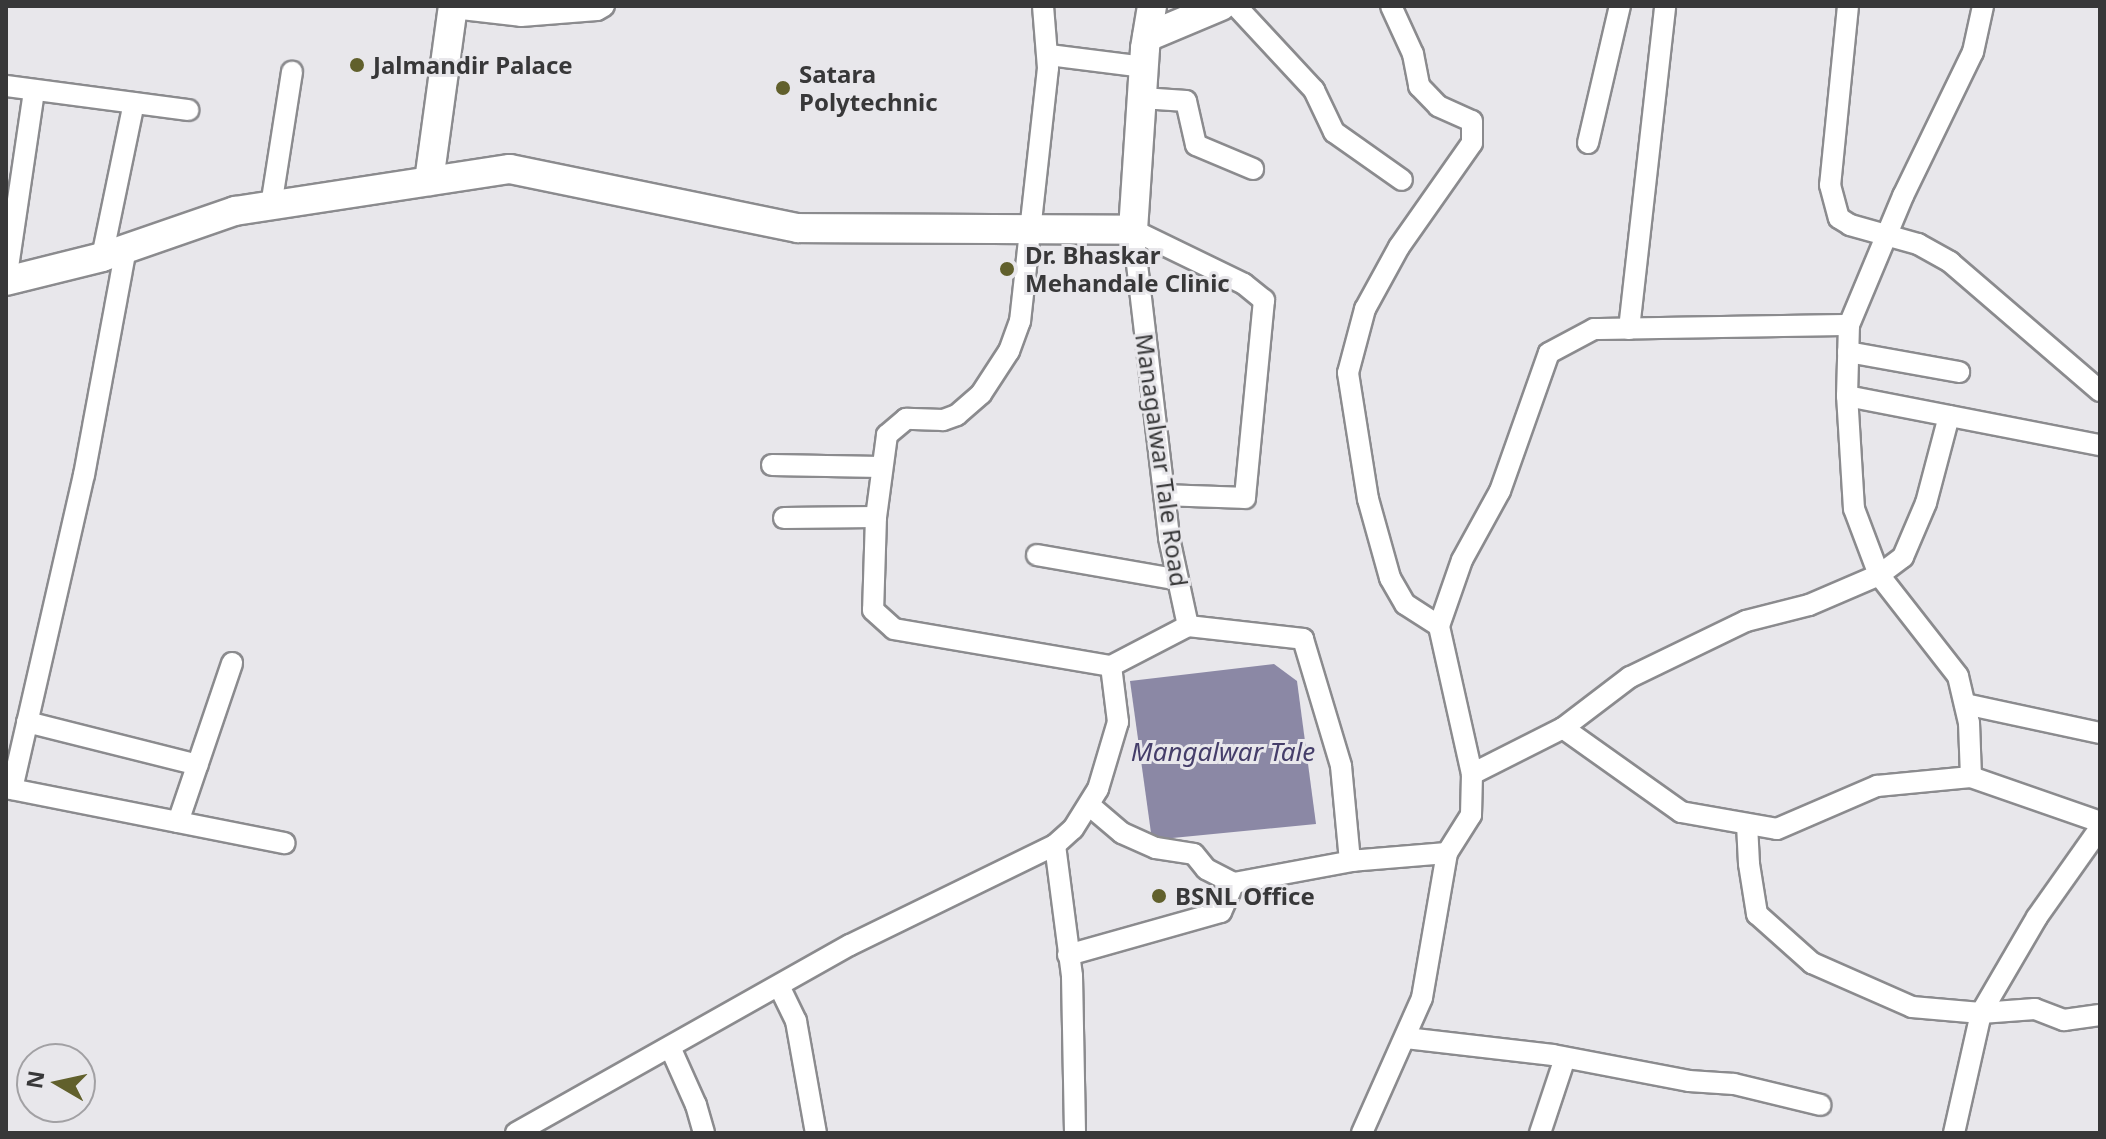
<!DOCTYPE html>
<style>
body{margin:0}
#map{position:relative;width:2106px;height:1139px;overflow:hidden;background:#e8e7eb;font-family:"Noto Sans",sans-serif}
div>[style]{position:absolute}
.water>*{inset:0;background:#8b88a5}
.roads{filter:drop-shadow(2px 0 #8b8b8e) drop-shadow(-2px 0 #8b8b8e) drop-shadow(0 2px #8b8b8e) drop-shadow(0 -2px #8b8b8e)}
.street>*{height:20px;margin:-10px;padding:0 10px;transform-origin:10px;border-radius:10px;background:#fff}
.secondary>*{height:28px;margin:-14px;padding:0 14px;transform-origin:14px;border-radius:14px;background:#fff}
.dots>*{width:22px;height:22px;translate:-50% -50%;box-sizing:border-box;border:4px solid #e8e7eb;border-radius:50%}
span{translate:-50% -50%;white-space:nowrap;text-align:center;line-height:1.15;-webkit-text-stroke:6px #e8e7eb;paint-order:stroke}
.poi-label{font-size:24px;color:#383839;font-weight:700}
.left{translate:0 -50%;text-align:left}
.street-label{font-size:24px;color:#383839}
.water-label{font-size:26px;color:#453e6a;font-style:italic}
.frame{position:absolute;inset:0;border:8px solid #383839;pointer-events:none}
.north{position:absolute;left:16px;top:1043px;width:80px;height:80px;box-sizing:border-box;background:#e8e7eb;border:2px solid #a2a1a4;border-radius:50%;rotate:279deg;font-size:22px;font-weight:700;line-height:32px;text-align:center;color:#383839}
.north::after{content:'';display:block;margin:auto;width:28px;height:36px;background:#61602c;clip-path:polygon(50% 0,100% 100%,50% 72%,0 100%)}
</style>
<div id="map">
<div class="water">
<div style="clip-path:polygon(1274px 664px,1297px 681px,1316px 824px,1152px 840px,1130px 681px)"></div>
</div>
<div class="roads">
<div class="street">
<div style="left:1043px;top:6px;width:62px;rotate:85.4deg"></div>
<div style="left:1048px;top:68px;width:255px;rotate:96.3deg"></div>
<div style="left:1020px;top:321px;width:32px;rotate:110deg"></div>
<div style="left:1009px;top:351px;width:51px;rotate:123.1deg"></div>
<div style="left:981px;top:394px;width:32px;rotate:139deg"></div>
<div style="left:957px;top:415px;width:15px;rotate:160deg"></div>
<div style="left:943px;top:420px;width:37px;rotate:-178deg"></div>
<div style="left:906px;top:419px;width:25px;rotate:140deg"></div>
<div style="left:887px;top:435px;width:83px;rotate:97.6deg"></div>
<div style="left:876px;top:517px;width:93px;rotate:91.8deg"></div>
<div style="left:873px;top:610px;width:28px;rotate:42deg"></div>
<div style="left:894px;top:629px;width:220px;rotate:9.7deg"></div>
<div style="left:1236px;top:6px;width:115px;rotate:47.1deg"></div>
<div style="left:1314px;top:90px;width:47px;rotate:64.5deg"></div>
<div style="left:1334px;top:132px;width:83px;rotate:35.2deg"></div>
<div style="left:1391px;top:6px;width:53px;rotate:65.4deg"></div>
<div style="left:1413px;top:54px;width:33px;rotate:79deg"></div>
<div style="left:1419px;top:86px;width:28px;rotate:46deg"></div>
<div style="left:1438px;top:106px;width:37px;rotate:24deg"></div>
<div style="left:1472px;top:121px;width:22px;rotate:90deg"></div>
<div style="left:1472px;top:143px;width:127px;rotate:125.1deg"></div>
<div style="left:1399px;top:247px;width:71px;rotate:118.7deg"></div>
<div style="left:1365px;top:309px;width:66px;rotate:104.9deg"></div>
<div style="left:1348px;top:373px;width:128px;rotate:81deg"></div>
<div style="left:1368px;top:499px;width:82px;rotate:74.4deg"></div>
<div style="left:1390px;top:578px;width:30px;rotate:60deg"></div>
<div style="left:1405px;top:604px;width:40px;rotate:32.9deg"></div>
<div style="left:1848px;top:6px;width:180px;rotate:95.7deg"></div>
<div style="left:1830px;top:185px;width:34px;rotate:75deg"></div>
<div style="left:1839px;top:218px;width:13px;rotate:32deg"></div>
<div style="left:1850px;top:225px;width:71px;rotate:15.6deg"></div>
<div style="left:1918px;top:244px;width:37px;rotate:29deg"></div>
<div style="left:1950px;top:262px;width:198px;rotate:40.7deg"></div>
<div style="left:453px;top:8px;width:68px;rotate:6.7deg"></div>
<div style="left:521px;top:16px;width:76px;rotate:-4.5deg"></div>
<div style="left:597px;top:10px;width:8px;rotate:-30deg"></div>
<div style="left:1049px;top:55px;width:96px;rotate:7.2deg"></div>
<div style="left:6px;top:86px;width:184px;rotate:7.5deg"></div>
<div style="left:1142px;top:98px;width:44px;rotate:3.9deg"></div>
<div style="left:1186px;top:101px;width:45px;rotate:77.2deg"></div>
<div style="left:1196px;top:145px;width:62px;rotate:22.8deg"></div>
<div style="left:1588px;top:143px;width:141px;rotate:-76.9deg"></div>
<div style="left:271px;top:206px;width:136px;rotate:-81.1deg"></div>
<div style="left:1133px;top:230px;width:123px;rotate:25.9deg"></div>
<div style="left:1244px;top:284px;width:26px;rotate:39deg"></div>
<div style="left:1264px;top:300px;width:199px;rotate:95.5deg"></div>
<div style="left:1245px;top:498px;width:81px;rotate:-177.9deg"></div>
<div style="left:1133px;top:230px;width:310px;rotate:83.3deg"></div>
<div style="left:1169px;top:538px;width:90px;rotate:77.8deg"></div>
<div style="left:102px;top:257px;width:157px;rotate:-78.3deg"></div>
<div style="left:6px;top:281px;width:191px;rotate:-81.6deg"></div>
<div style="left:1629px;top:329px;width:325px;rotate:-83.6deg"></div>
<div style="left:1848px;top:352px;width:113px;rotate:10.2deg"></div>
<div style="left:1847px;top:396px;width:258px;rotate:11deg"></div>
<div style="left:1949px;top:416px;width:90px;rotate:104.8deg"></div>
<div style="left:1926px;top:503px;width:59px;rotate:113.1deg"></div>
<div style="left:1903px;top:557px;width:30px;rotate:143deg"></div>
<div style="left:1879px;top:575px;width:76px;rotate:156.8deg"></div>
<div style="left:1809px;top:605px;width:65px;rotate:165.7deg"></div>
<div style="left:1746px;top:621px;width:129px;rotate:154.2deg"></div>
<div style="left:1630px;top:677px;width:84px;rotate:142.7deg"></div>
<div style="left:1563px;top:728px;width:145px;rotate:35.4deg"></div>
<div style="left:1681px;top:812px;width:97px;rotate:10deg"></div>
<div style="left:1777px;top:829px;width:109px;rotate:-23.3deg"></div>
<div style="left:1877px;top:786px;width:94px;rotate:-5.5deg"></div>
<div style="left:1971px;top:777px;width:54px;rotate:-92.1deg"></div>
<div style="left:1969px;top:723px;width:48px;rotate:-103.2deg"></div>
<div style="left:1958px;top:676px;width:128px;rotate:-128deg"></div>
<div style="left:1879px;top:575px;width:71px;rotate:-110.7deg"></div>
<div style="left:1854px;top:509px;width:113px;rotate:-93.5deg"></div>
<div style="left:1847px;top:396px;width:71px;rotate:-88.4deg"></div>
<div style="left:1849px;top:325px;width:140px;rotate:-67.3deg"></div>
<div style="left:1903px;top:196px;width:160px;rotate:-64.1deg"></div>
<div style="left:1973px;top:52px;width:47px;rotate:-77.7deg"></div>
<div style="left:772px;top:465px;width:109px;rotate:1.1deg"></div>
<div style="left:784px;top:518px;width:92px;rotate:-0.6deg"></div>
<div style="left:1037px;top:555px;width:140px;rotate:9.9deg"></div>
<div style="left:1965px;top:704px;width:138px;rotate:12.1deg"></div>
<div style="left:27px;top:722px;width:176px;rotate:14.1deg"></div>
<div style="left:1472px;top:774px;width:102px;rotate:-26.8deg"></div>
<div style="left:1971px;top:777px;width:137px;rotate:19.2deg"></div>
<div style="left:6px;top:788px;width:284px;rotate:11.2deg"></div>
<div style="left:12px;top:789px;width:322px;rotate:-77.1deg"></div>
<div style="left:84px;top:475px;width:230px;rotate:-79.5deg"></div>
<div style="left:1089px;top:805px;width:43px;rotate:40.3deg"></div>
<div style="left:1122px;top:833px;width:37px;rotate:24deg"></div>
<div style="left:1156px;top:848px;width:38px;rotate:9deg"></div>
<div style="left:1194px;top:854px;width:19px;rotate:51deg"></div>
<div style="left:1206px;top:869px;width:31px;rotate:27deg"></div>
<div style="left:1234px;top:883px;width:126px;rotate:-10.5deg"></div>
<div style="left:178px;top:822px;width:168px;rotate:-71.2deg"></div>
<div style="left:1747px;top:824px;width:40px;rotate:87.1deg"></div>
<div style="left:1749px;top:864px;width:51px;rotate:80.9deg"></div>
<div style="left:1757px;top:914px;width:74px;rotate:41.7deg"></div>
<div style="left:1812px;top:963px;width:109px;rotate:23.7deg"></div>
<div style="left:1912px;top:1007px;width:69px;rotate:5deg"></div>
<div style="left:1981px;top:1013px;width:54px;rotate:-4.2deg"></div>
<div style="left:2035px;top:1009px;width:31px;rotate:21deg"></div>
<div style="left:2064px;top:1020px;width:36px;rotate:-8deg"></div>
<div style="left:1055px;top:845px;width:132px;rotate:82.6deg"></div>
<div style="left:1072px;top:976px;width:157px;rotate:88.9deg"></div>
<div style="left:1447px;top:853px;width:45px;rotate:-57.7deg"></div>
<div style="left:1471px;top:815px;width:41px;rotate:-88.6deg"></div>
<div style="left:1472px;top:774px;width:152px;rotate:-102.6deg"></div>
<div style="left:1439px;top:626px;width:70px;rotate:-70.8deg"></div>
<div style="left:1462px;top:560px;width:79px;rotate:-61.2deg"></div>
<div style="left:1500px;top:491px;width:146px;rotate:-70.5deg"></div>
<div style="left:1549px;top:353px;width:51px;rotate:-28.1deg"></div>
<div style="left:1594px;top:329px;width:255px;rotate:-0.9deg"></div>
<div style="left:1068px;top:955px;width:159px;rotate:-15.7deg"></div>
<div style="left:1221px;top:912px;width:32px;rotate:-66deg"></div>
<div style="left:779px;top:986px;width:39px;rotate:64deg"></div>
<div style="left:796px;top:1021px;width:114px;rotate:79.9deg"></div>
<div style="left:1406px;top:1038px;width:148px;rotate:6.6deg"></div>
<div style="left:1553px;top:1055px;width:138px;rotate:10.8deg"></div>
<div style="left:1689px;top:1081px;width:45px;rotate:3.8deg"></div>
<div style="left:1734px;top:1084px;width:89px;rotate:13.6deg"></div>
<div style="left:670px;top:1047px;width:64px;rotate:65.9deg"></div>
<div style="left:696px;top:1105px;width:29px;rotate:74deg"></div>
<div style="left:516px;top:1133px;width:383px;rotate:-29.4deg"></div>
<div style="left:850px;top:945px;width:228px;rotate:-26deg"></div>
<div style="left:1055px;top:845px;width:24px;rotate:-42deg"></div>
<div style="left:1073px;top:829px;width:47px;rotate:-58deg"></div>
<div style="left:1098px;top:789px;width:70px;rotate:-73.4deg"></div>
<div style="left:1118px;top:722px;width:56px;rotate:-97.1deg"></div>
<div style="left:1111px;top:666px;width:87px;rotate:-27.5deg"></div>
<div style="left:1188px;top:626px;width:116px;rotate:6.4deg"></div>
<div style="left:1303px;top:639px;width:133px;rotate:73.3deg"></div>
<div style="left:1341px;top:766px;width:95px;rotate:84.6deg"></div>
<div style="left:1350px;top:861px;width:97px;rotate:-4.7deg"></div>
<div style="left:1447px;top:853px;width:147px;rotate:99.8deg"></div>
<div style="left:1422px;top:998px;width:148px;rotate:114deg"></div>
<div style="left:1540px;top:1133px;width:79px;rotate:-71.6deg"></div>
<div style="left:1954px;top:1133px;width:123px;rotate:-77.3deg"></div>
<div style="left:1981px;top:1013px;width:111px;rotate:-59.7deg"></div>
<div style="left:2037px;top:917px;width:109px;rotate:-54.7deg"></div>
</div>
<div class="secondary">
<div style="left:1147px;top:37px;width:80px;rotate:-22.7deg"></div>
<div style="left:429px;top:181px;width:177px;rotate:-82.2deg"></div>
<div style="left:6px;top:281px;width:99px;rotate:-14deg"></div>
<div style="left:102px;top:257px;width:141px;rotate:-19.1deg"></div>
<div style="left:235px;top:211px;width:278px;rotate:-8.7deg"></div>
<div style="left:510px;top:169px;width:294px;rotate:11.6deg"></div>
<div style="left:798px;top:228px;width:335px;rotate:0.3deg"></div>
<div style="left:1133px;top:230px;width:182px;rotate:-86.2deg"></div>
<div style="left:1145px;top:48px;width:43px;rotate:-80.5deg"></div>
</div>
</div>
<div class="dots">
<div style="left:357px;top:65px;background:#61602c"></div>
<div style="left:783px;top:88px;background:#61602c"></div>
<div style="left:1007px;top:269px;background:#61602c"></div>
<div style="left:1159px;top:896px;background:#61602c"></div>
</div>
<div class="poi-label">
<span class="left" style="left:373px;top:65px">Jalmandir Palace</span>
<span class="left" style="left:799px;top:88px">Satara<br>Polytechnic</span>
<span class="left" style="left:1025px;top:269px">Dr. Bhaskar<br>Mehandale Clinic</span>
<span class="left" style="left:1175px;top:896px">BSNL Office</span>
</div>
<div class="street-label">
<span style="left:1162px;top:460px;rotate:82deg">Managalwar Tale Road</span>
</div>
<div class="water-label">
<span style="left:1223px;top:752px">Mangalwar Tale</span>
</div>
<div class="frame"></div>
<div class="north">N</div>
</div>
